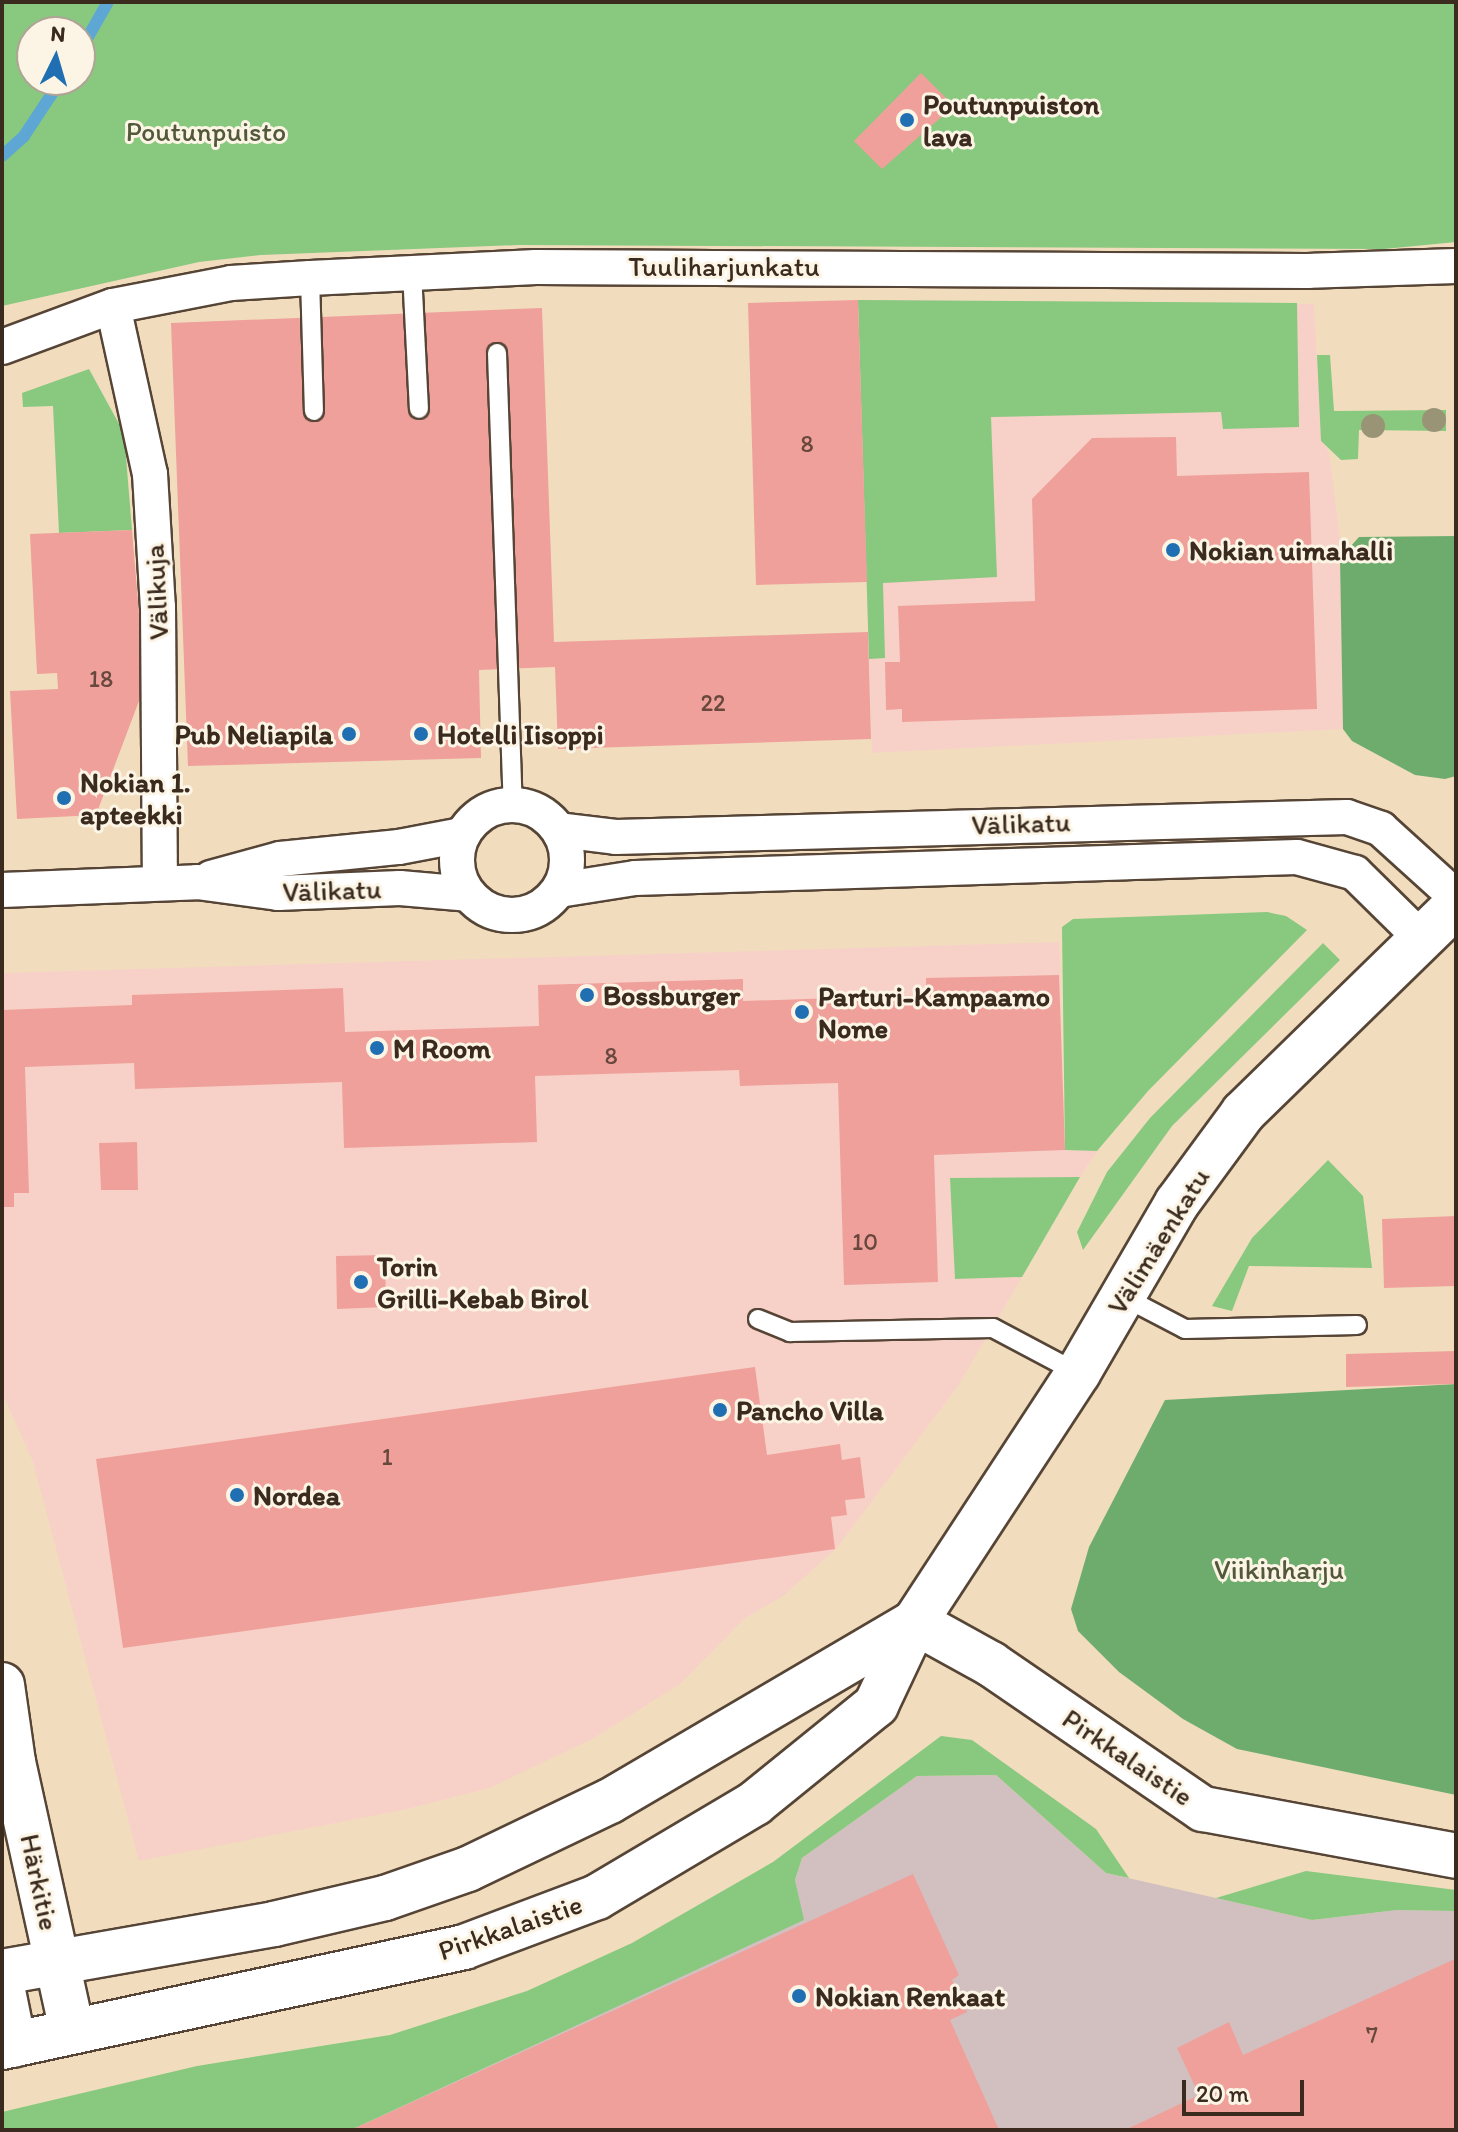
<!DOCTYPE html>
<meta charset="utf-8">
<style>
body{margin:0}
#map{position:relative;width:1458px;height:2132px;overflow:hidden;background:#f1ddbd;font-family:Itim,sans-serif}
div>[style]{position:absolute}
.built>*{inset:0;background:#f7d1c7}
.industrial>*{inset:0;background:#d2bfc0}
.green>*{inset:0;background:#88c87f}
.forest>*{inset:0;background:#6eac6e}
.stream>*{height:12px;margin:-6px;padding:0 6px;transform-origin:6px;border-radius:6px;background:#5ea7d5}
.building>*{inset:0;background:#efa09b}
.roads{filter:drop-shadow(2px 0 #564536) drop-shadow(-2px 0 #564536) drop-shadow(0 2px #564536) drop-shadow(0 -2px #564536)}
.service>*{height:18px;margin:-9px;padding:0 9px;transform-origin:9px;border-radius:9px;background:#fff}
.minor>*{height:34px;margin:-17px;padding:0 17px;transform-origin:17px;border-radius:17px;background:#fff}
.minor>.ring{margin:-17px;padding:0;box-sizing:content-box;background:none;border:34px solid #fff;border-radius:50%}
.tertiary>*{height:44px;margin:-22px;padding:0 22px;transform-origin:22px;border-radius:22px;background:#fff}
.secondary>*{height:44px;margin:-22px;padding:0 22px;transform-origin:22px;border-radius:22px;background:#fff}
.primary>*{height:44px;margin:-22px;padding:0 22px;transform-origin:22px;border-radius:22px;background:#fff}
.trees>*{width:24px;height:24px;margin:-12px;border-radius:50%;background:#9a9476}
.dots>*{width:22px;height:22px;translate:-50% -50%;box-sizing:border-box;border:4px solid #fcf5e5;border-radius:50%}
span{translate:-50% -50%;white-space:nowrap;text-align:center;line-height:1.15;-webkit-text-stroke:6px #fcf5e5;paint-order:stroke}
.number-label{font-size:24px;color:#68483d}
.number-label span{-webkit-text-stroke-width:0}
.poi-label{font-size:28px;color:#3b2a1e;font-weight:700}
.left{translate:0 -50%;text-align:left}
.right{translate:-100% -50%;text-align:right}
.park-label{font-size:28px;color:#52593b}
.street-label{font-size:28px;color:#3b2a1e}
.frame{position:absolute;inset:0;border:4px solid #3b2a1e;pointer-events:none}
.north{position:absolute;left:16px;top:16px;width:80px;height:80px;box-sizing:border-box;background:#fcf5e5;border:2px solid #afa495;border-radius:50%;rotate:5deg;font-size:22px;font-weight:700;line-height:32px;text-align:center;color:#3b2a1e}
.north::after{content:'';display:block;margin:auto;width:28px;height:36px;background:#1f6fb2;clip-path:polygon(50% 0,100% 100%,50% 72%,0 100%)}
.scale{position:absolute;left:1182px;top:2080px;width:122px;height:36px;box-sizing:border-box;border:4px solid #3b2a1e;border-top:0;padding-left:10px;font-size:24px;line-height:28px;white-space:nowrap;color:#3b2a1e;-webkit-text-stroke:6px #fcf5e5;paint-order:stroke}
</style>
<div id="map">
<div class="built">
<div style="clip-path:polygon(858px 300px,1314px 304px,1321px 441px,1329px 452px,1340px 540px,1343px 729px,872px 753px)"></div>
<div style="clip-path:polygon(1059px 942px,1065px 1150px,1097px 1151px,1080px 1177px,950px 1179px,955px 1279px,1022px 1277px,958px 1386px,837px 1548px,783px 1596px,745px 1618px,680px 1684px,594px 1738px,490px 1788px,403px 1810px,139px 1861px,33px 1462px,2px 1392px,2px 973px)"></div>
</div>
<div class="industrial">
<div style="clip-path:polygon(996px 1775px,1106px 1873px,1312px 1920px,1397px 1910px,1456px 1911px,1456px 2130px,351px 2130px,803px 1920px,795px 1880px,802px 1858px,917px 1776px)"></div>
</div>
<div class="green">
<div style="clip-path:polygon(evenodd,2px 2px,1456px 2px,1456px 242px,1384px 249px,519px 245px,261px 255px,199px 262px,2px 306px,2px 2px,32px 32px,80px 32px,80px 80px,32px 80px,32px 32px)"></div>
<div style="clip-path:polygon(858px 300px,1297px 303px,1299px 427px,1223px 429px,1221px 412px,991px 417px,997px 577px,883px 583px,885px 658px,869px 659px)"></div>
<div style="clip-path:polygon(1317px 355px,1330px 355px,1334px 411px,1446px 410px,1446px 431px,1359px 430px,1358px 459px,1341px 460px,1321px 441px)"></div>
<div style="clip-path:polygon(89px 369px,124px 433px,132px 530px,59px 533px,53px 406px,23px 407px,22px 393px)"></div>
<div style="clip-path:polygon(1267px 912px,1286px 916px,1307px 930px,1148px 1091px,1097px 1151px,1065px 1150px,1062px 927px,1073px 919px)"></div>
<div style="clip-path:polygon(1323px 943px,1340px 960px,1172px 1126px,1083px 1250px,1077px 1232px,1107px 1172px,1150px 1118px)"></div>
<div style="clip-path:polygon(1328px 1160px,1363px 1196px,1372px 1268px,1249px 1266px,1232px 1311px,1212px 1306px,1252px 1238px)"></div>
<div style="clip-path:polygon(1080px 1177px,1022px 1277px,955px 1279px,950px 1178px)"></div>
<div style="clip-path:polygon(941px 1736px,972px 1740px,1096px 1829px,1129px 1878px,1106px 1873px,996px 1775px,917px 1776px,802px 1858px,795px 1880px,804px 1920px,351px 2130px,2px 2130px,2px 2112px,197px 2066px,390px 2035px,527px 1991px,632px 1943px,773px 1862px)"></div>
<div style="clip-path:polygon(1306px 1871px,1456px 1890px,1456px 1911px,1397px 1910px,1312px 1920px,1216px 1898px)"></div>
</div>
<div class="forest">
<div style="clip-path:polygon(1456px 536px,1456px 776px,1445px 779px,1415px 775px,1352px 741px,1343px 729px,1340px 558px,1359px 537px)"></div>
<div style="clip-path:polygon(1456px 1384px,1456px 1795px,1237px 1749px,1183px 1719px,1119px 1672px,1078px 1631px,1071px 1609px,1089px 1547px,1165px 1400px)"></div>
</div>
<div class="stream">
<div style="left:80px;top:51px;width:56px;rotate:-60.3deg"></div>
<div style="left:2px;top:156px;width:30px;rotate:-42deg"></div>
<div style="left:24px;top:136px;width:67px;rotate:-56.5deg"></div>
</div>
<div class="building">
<div style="clip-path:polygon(921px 73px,954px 106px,882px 169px,854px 141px)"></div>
<div style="clip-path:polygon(858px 300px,867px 582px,756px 585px,748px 303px)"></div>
<div style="clip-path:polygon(542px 308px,554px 642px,868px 632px,871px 739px,558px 749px,555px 667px,479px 670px,481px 758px,188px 766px,171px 323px)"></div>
<div style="clip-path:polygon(1176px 437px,1177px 476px,1309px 472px,1317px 709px,902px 722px,902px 709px,886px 710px,885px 662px,900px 662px,898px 606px,1035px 601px,1032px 499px,1092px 438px)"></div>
<div style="clip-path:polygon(132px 530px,145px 685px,96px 815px,17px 819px,10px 691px,58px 689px,57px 673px,37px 674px,30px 534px)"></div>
<div style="clip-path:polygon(1059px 975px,1065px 1150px,934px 1155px,938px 1282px,844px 1285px,838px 1083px,740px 1086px,739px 1070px,535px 1076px,537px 1142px,344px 1148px,342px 1082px,135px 1089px,134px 1063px,25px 1067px,29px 1193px,14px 1193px,14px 1207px,2px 1207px,2px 1010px,132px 1005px,132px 995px,343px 988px,345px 1032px,539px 1026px,538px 985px,743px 979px,743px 1001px,926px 995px,926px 978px)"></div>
<div style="clip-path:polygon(137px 1142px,138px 1190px,101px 1190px,99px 1143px)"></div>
<div style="clip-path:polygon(1456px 1216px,1456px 1286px,1384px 1288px,1382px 1219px)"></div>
<div style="clip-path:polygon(385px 1255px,386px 1307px,337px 1309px,336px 1256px)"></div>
<div style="clip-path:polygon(1456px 1351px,1456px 1384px,1346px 1387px,1346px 1354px)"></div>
<div style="clip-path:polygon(755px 1367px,767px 1455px,840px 1444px,842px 1460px,860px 1457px,865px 1498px,845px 1500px,847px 1515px,831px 1517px,835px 1549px,123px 1648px,96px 1459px)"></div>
<div style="clip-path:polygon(913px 1874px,959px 1975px,952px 1980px,967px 2012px,950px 2020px,999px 2130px,351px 2130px)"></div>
<div style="clip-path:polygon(1455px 1959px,1456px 2130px,1125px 2130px,1199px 2095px,1177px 2048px,1229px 2022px,1243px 2055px)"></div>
</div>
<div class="roads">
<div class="service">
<div style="left:412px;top:272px;width:137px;rotate:87.1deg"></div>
<div style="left:310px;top:278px;width:133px;rotate:88.3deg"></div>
<div style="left:497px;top:353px;width:451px;rotate:88deg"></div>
<div style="left:1122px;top:1296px;width:71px;rotate:27.6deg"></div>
<div style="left:1185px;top:1329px;width:172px;rotate:-1.3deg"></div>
<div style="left:758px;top:1319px;width:35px;rotate:22deg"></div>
<div style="left:790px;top:1332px;width:203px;rotate:-1.1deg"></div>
<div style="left:993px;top:1328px;width:96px;rotate:27.9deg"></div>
</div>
<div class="minor">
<div style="left:113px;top:306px;width:172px;rotate:77.6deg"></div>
<div style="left:150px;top:474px;width:133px;rotate:86.6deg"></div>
<div style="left:158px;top:607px;width:275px;rotate:89.6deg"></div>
<div style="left:2px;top:347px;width:118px;rotate:-20.3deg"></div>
<div style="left:113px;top:306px;width:120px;rotate:-11deg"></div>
<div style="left:231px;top:283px;width:79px;rotate:-3.6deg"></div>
<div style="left:310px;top:278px;width:226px;rotate:-2.8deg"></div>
<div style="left:536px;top:267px;width:771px;rotate:0.3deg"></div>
<div style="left:1307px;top:271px;width:149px;rotate:-1.9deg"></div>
<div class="ring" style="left:457px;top:805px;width:76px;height:76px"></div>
<div style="left:559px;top:830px;width:57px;rotate:7deg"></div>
<div style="left:616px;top:837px;width:731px;rotate:-1.57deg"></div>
<div style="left:1347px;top:817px;width:36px;rotate:19deg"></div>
<div style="left:1381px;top:829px;width:101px;rotate:42.2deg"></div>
<div style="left:211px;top:878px;width:72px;rotate:-15.4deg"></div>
<div style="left:280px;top:859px;width:120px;rotate:-5.8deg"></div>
<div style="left:399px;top:847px;width:64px;rotate:-10.8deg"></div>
<div style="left:2px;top:890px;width:195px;rotate:-2.3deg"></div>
<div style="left:197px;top:882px;width:82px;rotate:7.7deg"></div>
<div style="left:278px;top:893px;width:122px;rotate:-2.3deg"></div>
<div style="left:400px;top:888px;width:68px;rotate:5deg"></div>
<div style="left:559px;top:890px;width:77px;rotate:-9deg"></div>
<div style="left:635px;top:878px;width:662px;rotate:-1.82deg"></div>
<div style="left:1297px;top:857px;width:60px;rotate:15.4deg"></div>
<div style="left:1355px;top:873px;width:94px;rotate:44.6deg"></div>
</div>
<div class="tertiary">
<div style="left:915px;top:1622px;width:87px;rotate:28.9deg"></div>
<div style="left:991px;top:1664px;width:257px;rotate:34.4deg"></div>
<div style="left:1203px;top:1809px;width:257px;rotate:10.5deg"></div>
</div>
<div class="secondary">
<div style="left:2px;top:1685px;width:78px;rotate:81.9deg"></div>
<div style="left:13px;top:1762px;width:274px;rotate:77.6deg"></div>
<div style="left:2px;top:1986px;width:60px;rotate:78.5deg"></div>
</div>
<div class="primary">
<div style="left:2px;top:1972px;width:276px;rotate:-10deg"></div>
<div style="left:274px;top:1924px;width:114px;rotate:-13.2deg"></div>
<div style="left:385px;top:1898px;width:88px;rotate:-19.3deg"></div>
<div style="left:468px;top:1869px;width:157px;rotate:-25.6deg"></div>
<div style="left:610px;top:1801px;width:354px;rotate:-30.4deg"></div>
<div style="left:2px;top:2047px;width:473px;rotate:-12.2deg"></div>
<div style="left:464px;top:1947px;width:142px;rotate:-20.6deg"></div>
<div style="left:597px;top:1897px;width:184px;rotate:-30.7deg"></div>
<div style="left:755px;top:1803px;width:156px;rotate:-39deg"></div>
<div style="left:876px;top:1705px;width:92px;rotate:-64.8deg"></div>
<div style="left:915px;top:1622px;width:298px;rotate:-56.8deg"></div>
<div style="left:1078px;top:1373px;width:197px;rotate:-59.8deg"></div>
<div style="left:1177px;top:1203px;width:112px;rotate:-53.7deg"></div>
<div style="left:1243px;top:1113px;width:298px;rotate:-44.3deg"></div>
</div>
</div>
<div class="trees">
<div style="left:1434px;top:420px"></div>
<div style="left:1373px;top:426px"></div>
</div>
<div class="dots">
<div style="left:907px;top:120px;background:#1f6fb2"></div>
<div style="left:1173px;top:550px;background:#1f6fb2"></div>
<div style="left:349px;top:734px;background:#1f6fb2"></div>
<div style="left:421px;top:734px;background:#1f6fb2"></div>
<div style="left:64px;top:798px;background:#1f6fb2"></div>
<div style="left:587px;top:995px;background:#1f6fb2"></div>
<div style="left:802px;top:1012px;background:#1f6fb2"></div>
<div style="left:377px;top:1048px;background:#1f6fb2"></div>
<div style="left:361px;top:1282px;background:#1f6fb2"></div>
<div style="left:720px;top:1410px;background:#1f6fb2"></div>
<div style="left:237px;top:1495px;background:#1f6fb2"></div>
<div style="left:799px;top:1996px;background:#1f6fb2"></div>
</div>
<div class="number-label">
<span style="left:807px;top:444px">8</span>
<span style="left:101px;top:679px">18</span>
<span style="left:713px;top:703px">22</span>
<span style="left:611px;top:1056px">8</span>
<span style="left:865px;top:1242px">10</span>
<span style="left:387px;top:1457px">1</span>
<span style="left:1372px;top:2035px">7</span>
</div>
<div class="poi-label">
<span class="left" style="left:923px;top:120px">Poutunpuiston<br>lava</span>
<span class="left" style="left:1189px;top:550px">Nokian uimahalli</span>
<span class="right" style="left:333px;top:734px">Pub Neliapila</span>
<span class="left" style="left:437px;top:734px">Hotelli Iisoppi</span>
<span class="left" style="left:80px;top:798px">Nokian 1.<br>apteekki</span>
<span class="left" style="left:603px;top:995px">Bossburger</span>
<span class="left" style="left:818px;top:1012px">Parturi-Kampaamo<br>Nome</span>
<span class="left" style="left:393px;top:1048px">M Room</span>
<span class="left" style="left:377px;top:1282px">Torin<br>Grilli-Kebab Birol</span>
<span class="left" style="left:736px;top:1410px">Pancho Villa</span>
<span class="left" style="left:253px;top:1495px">Nordea</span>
<span class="left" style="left:815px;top:1996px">Nokian Renkaat</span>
</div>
<div class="park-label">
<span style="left:206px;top:131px">Poutunpuisto</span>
<span style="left:1279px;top:1569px">Viikinharju</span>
</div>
<div class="street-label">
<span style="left:724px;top:266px">Tuuliharjunkatu</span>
<span style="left:156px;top:592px;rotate:-93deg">Välikuja</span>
<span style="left:1021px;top:823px;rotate:-2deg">Välikatu</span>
<span style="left:332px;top:890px;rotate:-2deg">Välikatu</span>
<span style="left:1158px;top:1241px;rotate:-58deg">Välimäenkatu</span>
<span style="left:1128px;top:1757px;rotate:34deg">Pirkkalaistie</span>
<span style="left:40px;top:1882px;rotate:78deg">Härkitie</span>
<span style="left:510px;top:1927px;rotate:-19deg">Pirkkalaistie</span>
</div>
<div class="frame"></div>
<div class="north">N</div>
<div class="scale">20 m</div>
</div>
